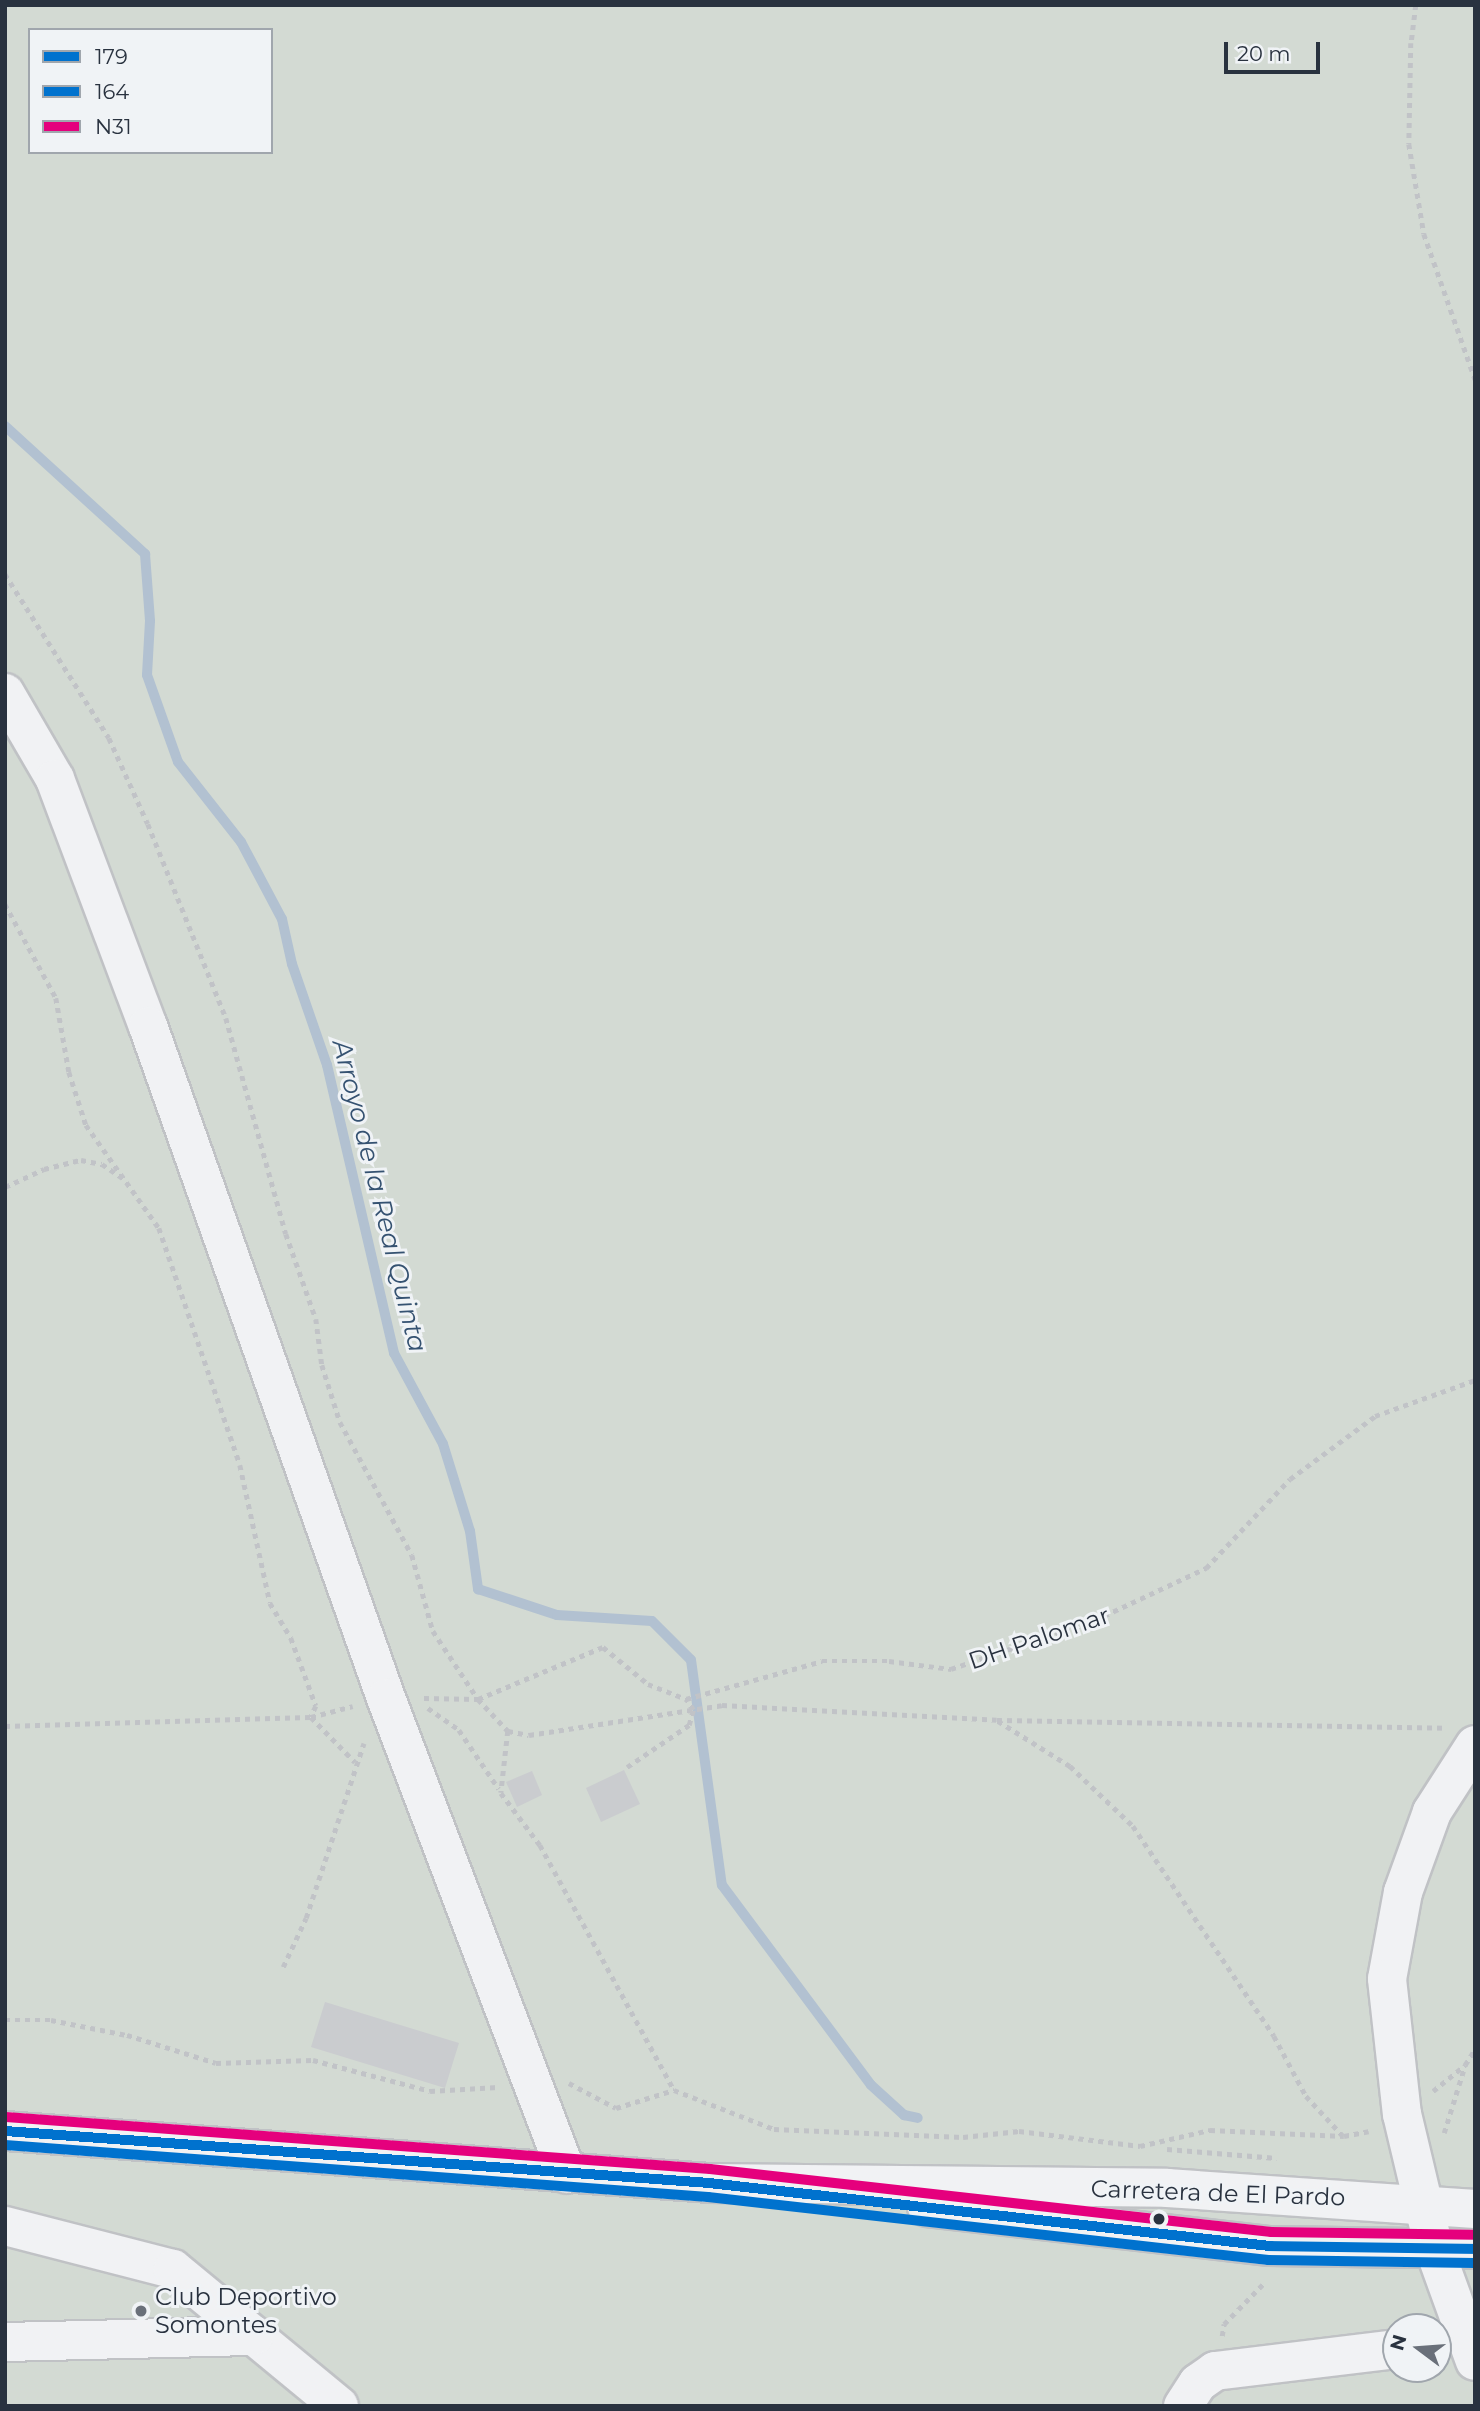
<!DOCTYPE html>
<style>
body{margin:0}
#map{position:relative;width:1480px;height:2411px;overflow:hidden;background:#e2e4e7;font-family:Montserrat,sans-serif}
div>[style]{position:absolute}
.green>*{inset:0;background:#d3dad3}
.stream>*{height:10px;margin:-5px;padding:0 5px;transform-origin:5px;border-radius:5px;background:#b2c1d1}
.building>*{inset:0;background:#cacccf}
.path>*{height:4.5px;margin-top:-2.25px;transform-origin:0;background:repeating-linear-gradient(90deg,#c1c3c7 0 5px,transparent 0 10px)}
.roads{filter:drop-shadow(2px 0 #c0c2c5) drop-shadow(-2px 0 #c0c2c5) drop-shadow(0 2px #c0c2c5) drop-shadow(0 -2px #c0c2c5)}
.minor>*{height:38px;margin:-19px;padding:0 19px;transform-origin:19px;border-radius:19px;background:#f1f2f4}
.bus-1>*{height:10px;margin:-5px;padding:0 5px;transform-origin:5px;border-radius:5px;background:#0072ce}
.bus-2>*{height:10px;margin:-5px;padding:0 5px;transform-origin:5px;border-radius:5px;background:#0072ce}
.bus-3>*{height:10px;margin:-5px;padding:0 5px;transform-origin:5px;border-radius:5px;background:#e5007d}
.dots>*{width:19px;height:19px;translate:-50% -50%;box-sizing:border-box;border:4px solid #f0f3f6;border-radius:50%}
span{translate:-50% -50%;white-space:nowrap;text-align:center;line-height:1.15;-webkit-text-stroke:6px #f0f3f6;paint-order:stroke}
.street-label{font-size:24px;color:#29323f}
.poi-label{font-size:24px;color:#29323f}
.left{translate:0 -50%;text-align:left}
.water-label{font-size:26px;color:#355271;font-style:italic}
.frame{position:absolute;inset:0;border:7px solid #29323f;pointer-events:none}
.legend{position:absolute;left:28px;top:28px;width:245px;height:126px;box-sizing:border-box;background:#f0f3f6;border:2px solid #a0a6ad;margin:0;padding:9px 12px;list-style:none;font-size:21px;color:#29323f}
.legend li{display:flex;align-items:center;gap:14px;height:35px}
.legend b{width:35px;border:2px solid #a0a6ad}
.north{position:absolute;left:1382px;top:2313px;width:70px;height:70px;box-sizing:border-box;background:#f0f3f6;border:2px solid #a0a6ad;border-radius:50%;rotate:286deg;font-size:19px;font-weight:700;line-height:28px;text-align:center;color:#29323f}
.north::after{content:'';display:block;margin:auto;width:24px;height:32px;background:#6a707a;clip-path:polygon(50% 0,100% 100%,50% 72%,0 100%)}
.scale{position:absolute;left:1224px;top:42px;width:96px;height:32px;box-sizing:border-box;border:4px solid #29323f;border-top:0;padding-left:9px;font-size:21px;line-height:24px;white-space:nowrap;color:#29323f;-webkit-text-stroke:5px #f0f3f6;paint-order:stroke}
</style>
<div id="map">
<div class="green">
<div style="clip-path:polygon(evenodd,5px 5px,1475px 5px,1475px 2406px,5px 2406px,5px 5px,30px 30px,271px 30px,271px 152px,30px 152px,30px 30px,5px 5px,1396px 2327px,1438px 2327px,1438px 2369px,1396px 2369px,1396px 2327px)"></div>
</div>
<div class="stream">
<div style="left:5px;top:426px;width:190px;rotate:42.4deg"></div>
<div style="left:145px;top:554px;width:67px;rotate:85.7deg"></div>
<div style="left:150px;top:621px;width:54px;rotate:93.2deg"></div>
<div style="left:147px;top:675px;width:92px;rotate:70.4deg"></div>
<div style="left:178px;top:762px;width:102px;rotate:51.8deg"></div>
<div style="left:241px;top:842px;width:87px;rotate:62deg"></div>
<div style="left:282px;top:919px;width:46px;rotate:77.5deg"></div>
<div style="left:292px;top:964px;width:107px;rotate:70.9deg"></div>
<div style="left:327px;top:1065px;width:296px;rotate:76.9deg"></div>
<div style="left:394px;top:1353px;width:103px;rotate:61.7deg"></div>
<div style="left:443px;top:1444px;width:91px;rotate:72.8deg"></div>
<div style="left:470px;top:1531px;width:59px;rotate:82.1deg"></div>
<div style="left:478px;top:1589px;width:83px;rotate:18.2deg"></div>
<div style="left:557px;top:1615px;width:95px;rotate:3.6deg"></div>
<div style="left:652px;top:1621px;width:55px;rotate:45deg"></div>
<div style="left:691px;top:1660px;width:227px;rotate:82.2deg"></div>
<div style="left:722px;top:1885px;width:249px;rotate:53.3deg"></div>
<div style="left:871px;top:2085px;width:45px;rotate:42.3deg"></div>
<div style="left:904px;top:2115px;width:14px;rotate:12deg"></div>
</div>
<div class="building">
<div style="clip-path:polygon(624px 1770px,640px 1804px,601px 1822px,586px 1788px)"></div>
<div style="clip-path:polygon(532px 1771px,542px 1795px,517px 1807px,506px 1782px)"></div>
<div style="clip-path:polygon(325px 2002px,459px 2043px,445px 2088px,311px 2047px)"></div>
</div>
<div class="path">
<div style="left:1416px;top:5px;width:38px;rotate:97deg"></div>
<div style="left:1411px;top:43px;width:101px;rotate:91.1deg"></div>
<div style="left:1409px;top:144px;width:91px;rotate:80.5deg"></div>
<div style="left:1424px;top:234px;width:154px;rotate:70.6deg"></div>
<div style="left:5px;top:574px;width:194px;rotate:57.6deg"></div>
<div style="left:109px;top:738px;width:94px;rotate:65.6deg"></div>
<div style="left:148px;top:824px;width:209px;rotate:68.1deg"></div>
<div style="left:226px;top:1018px;width:224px;rotate:74.5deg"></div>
<div style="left:286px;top:1234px;width:90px;rotate:70.6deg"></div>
<div style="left:316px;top:1319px;width:46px;rotate:82.6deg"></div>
<div style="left:322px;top:1365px;width:60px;rotate:72.5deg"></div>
<div style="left:340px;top:1422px;width:151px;rotate:61.6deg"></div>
<div style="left:412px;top:1555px;width:79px;rotate:74.6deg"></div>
<div style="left:433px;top:1631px;width:82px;rotate:56.5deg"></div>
<div style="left:478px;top:1699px;width:44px;rotate:46.8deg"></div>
<div style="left:508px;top:1731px;width:21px;rotate:11deg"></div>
<div style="left:529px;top:1735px;width:195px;rotate:-8.8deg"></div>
<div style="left:722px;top:1705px;width:275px;rotate:3.1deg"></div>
<div style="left:997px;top:1720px;width:449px;rotate:1deg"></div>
<div style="left:5px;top:904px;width:107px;rotate:61.5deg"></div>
<div style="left:56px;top:998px;width:75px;rotate:80deg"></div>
<div style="left:69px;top:1072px;width:56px;rotate:72.2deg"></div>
<div style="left:86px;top:1125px;width:126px;rotate:54.7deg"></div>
<div style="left:159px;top:1228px;width:250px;rotate:71.1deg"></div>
<div style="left:240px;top:1465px;width:141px;rotate:77.7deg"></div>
<div style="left:270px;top:1603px;width:41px;rotate:59deg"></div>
<div style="left:291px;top:1638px;width:72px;rotate:69.8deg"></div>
<div style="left:316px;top:1706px;width:12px;rotate:114deg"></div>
<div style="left:311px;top:1717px;width:63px;rotate:45.6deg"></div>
<div style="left:5px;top:1187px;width:43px;rotate:-24.8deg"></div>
<div style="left:44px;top:1169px;width:38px;rotate:-14deg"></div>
<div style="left:81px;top:1160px;width:21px;rotate:11deg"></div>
<div style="left:102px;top:1164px;width:27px;rotate:34deg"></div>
<div style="left:424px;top:1698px;width:54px;rotate:1.1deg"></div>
<div style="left:478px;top:1699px;width:135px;rotate:-22.6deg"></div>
<div style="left:603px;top:1647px;width:58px;rotate:39.4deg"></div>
<div style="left:648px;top:1684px;width:41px;rotate:21.5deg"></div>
<div style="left:686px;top:1699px;width:141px;rotate:-15.6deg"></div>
<div style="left:822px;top:1661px;width:67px"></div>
<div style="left:889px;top:1661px;width:63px;rotate:7.4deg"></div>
<div style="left:951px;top:1669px;width:152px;rotate:-18.8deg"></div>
<div style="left:1095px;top:1620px;width:123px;rotate:-25.1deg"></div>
<div style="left:1206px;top:1568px;width:122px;rotate:-46.7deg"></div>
<div style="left:1290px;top:1479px;width:106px;rotate:-36.5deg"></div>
<div style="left:1375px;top:1416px;width:106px;rotate:-19.8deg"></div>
<div style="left:428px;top:1708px;width:38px;rotate:35deg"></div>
<div style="left:459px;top:1730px;width:71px;rotate:55.9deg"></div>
<div style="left:998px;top:1721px;width:85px;rotate:32deg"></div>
<div style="left:1070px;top:1766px;width:87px;rotate:43.6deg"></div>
<div style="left:1133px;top:1826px;width:253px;rotate:56.1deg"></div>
<div style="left:1274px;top:2036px;width:68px;rotate:61.9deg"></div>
<div style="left:1306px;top:2096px;width:54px;rotate:47.2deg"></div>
<div style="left:5px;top:1726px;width:306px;rotate:-1.7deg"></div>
<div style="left:311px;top:1717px;width:43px;rotate:-14.7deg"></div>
<div style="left:508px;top:1731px;width:62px;rotate:96.4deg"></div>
<div style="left:501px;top:1793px;width:65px;rotate:53.1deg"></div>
<div style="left:540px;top:1845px;width:279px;rotate:61.3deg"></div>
<div style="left:627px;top:1767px;width:75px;rotate:-34.1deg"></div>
<div style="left:689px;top:1725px;width:16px;rotate:-75deg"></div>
<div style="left:693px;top:1710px;width:13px;rotate:-122deg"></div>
<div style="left:283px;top:1967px;width:54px;rotate:-64.9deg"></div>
<div style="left:306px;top:1918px;width:184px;rotate:-71.7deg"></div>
<div style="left:5px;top:2020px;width:46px"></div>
<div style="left:51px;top:2020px;width:77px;rotate:11.2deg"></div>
<div style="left:127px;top:2035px;width:93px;rotate:17.5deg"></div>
<div style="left:216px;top:2063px;width:97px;rotate:-1.8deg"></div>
<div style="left:313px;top:2060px;width:121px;rotate:14.8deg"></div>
<div style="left:430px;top:2091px;width:68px;rotate:-3.4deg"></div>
<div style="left:569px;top:2083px;width:53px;rotate:28deg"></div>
<div style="left:616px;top:2108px;width:61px;rotate:-17.2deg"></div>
<div style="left:674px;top:2090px;width:107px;rotate:21.3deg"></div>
<div style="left:774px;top:2129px;width:189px;rotate:2.4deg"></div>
<div style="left:963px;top:2137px;width:56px;rotate:-6.1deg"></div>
<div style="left:1019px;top:2131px;width:122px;rotate:7.1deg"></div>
<div style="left:1140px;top:2146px;width:72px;rotate:-12.9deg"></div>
<div style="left:1210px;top:2130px;width:134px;rotate:2.6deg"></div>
<div style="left:1344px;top:2136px;width:25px;rotate:-11deg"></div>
<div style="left:1433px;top:2091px;width:41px;rotate:-39.1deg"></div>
<div style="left:1444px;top:2133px;width:71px;rotate:-72.8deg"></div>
<div style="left:1465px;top:2065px;width:19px;rotate:-58deg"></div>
<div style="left:1167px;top:2149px;width:110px;rotate:4.7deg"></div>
<div style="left:1222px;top:2336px;width:12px;rotate:-81deg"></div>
<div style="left:1224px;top:2324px;width:59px;rotate:-45.7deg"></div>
</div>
<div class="roads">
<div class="minor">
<div style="left:5px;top:693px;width:99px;rotate:59.8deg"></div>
<div style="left:55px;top:779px;width:264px;rotate:69.4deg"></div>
<div style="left:148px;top:1026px;width:713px;rotate:70.5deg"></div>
<div style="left:386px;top:1698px;width:509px;rotate:69.18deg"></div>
<div style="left:1475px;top:1745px;width:80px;rotate:122.7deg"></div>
<div style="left:1432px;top:1812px;width:85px;rotate:109.9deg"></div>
<div style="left:1403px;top:1892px;width:88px;rotate:100.4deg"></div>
<div style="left:1387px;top:1979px;width:136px;rotate:83.7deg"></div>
<div style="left:1402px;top:2114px;width:138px;rotate:76.6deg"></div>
<div style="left:1434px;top:2248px;width:120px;rotate:70.1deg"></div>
<div style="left:5px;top:2131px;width:706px;rotate:4.22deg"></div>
<div style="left:709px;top:2183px;width:458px;rotate:0.6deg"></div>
<div style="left:1167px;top:2188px;width:309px;rotate:3.9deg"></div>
<div style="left:927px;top:2207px;width:345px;rotate:6.5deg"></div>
<div style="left:1270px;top:2246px;width:205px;rotate:0.8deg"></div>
<div style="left:5px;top:2226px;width:173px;rotate:14.4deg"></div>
<div style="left:173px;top:2269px;width:215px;rotate:39.5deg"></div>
<div style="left:5px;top:2342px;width:249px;rotate:-1.4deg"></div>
<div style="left:1183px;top:2406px;width:27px;rotate:-57deg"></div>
<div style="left:1198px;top:2383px;width:21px;rotate:-35deg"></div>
<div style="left:1215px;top:2371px;width:182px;rotate:-6.9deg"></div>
</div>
</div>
<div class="bus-1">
<div style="left:5px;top:2131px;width:706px;rotate:4.22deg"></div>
<div style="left:709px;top:2183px;width:565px;rotate:6.41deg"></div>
<div style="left:1270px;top:2246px;width:205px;rotate:0.8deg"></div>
</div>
<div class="bus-2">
<div style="left:5px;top:2145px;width:705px;rotate:4.23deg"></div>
<div style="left:708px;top:2197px;width:564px;rotate:6.42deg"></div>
<div style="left:1268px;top:2260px;width:207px;rotate:0.8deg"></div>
</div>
<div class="bus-3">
<div style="left:6px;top:2117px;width:706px;rotate:4.22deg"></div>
<div style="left:710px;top:2169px;width:565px;rotate:6.41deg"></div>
<div style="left:1271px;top:2232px;width:204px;rotate:0.8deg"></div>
</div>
<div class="dots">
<div style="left:1159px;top:2219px;background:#29323f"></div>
<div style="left:141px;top:2311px;background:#6a707a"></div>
</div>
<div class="street-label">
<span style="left:1039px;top:1638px;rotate:-19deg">DH Palomar</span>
<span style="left:1218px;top:2193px;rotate:2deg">Carretera de El Pardo</span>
</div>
<div class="poi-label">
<span class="left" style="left:155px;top:2311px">Club Deportivo<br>Somontes</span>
</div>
<div class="water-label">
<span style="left:379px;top:1196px;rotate:76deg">Arroyo de la Real Quinta</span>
</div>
<div class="frame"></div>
<ul class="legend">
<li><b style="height:9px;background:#0072ce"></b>179</li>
<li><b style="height:9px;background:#0072ce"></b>164</li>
<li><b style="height:9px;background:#e5007d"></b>N31</li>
</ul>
<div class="north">N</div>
<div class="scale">20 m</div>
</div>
